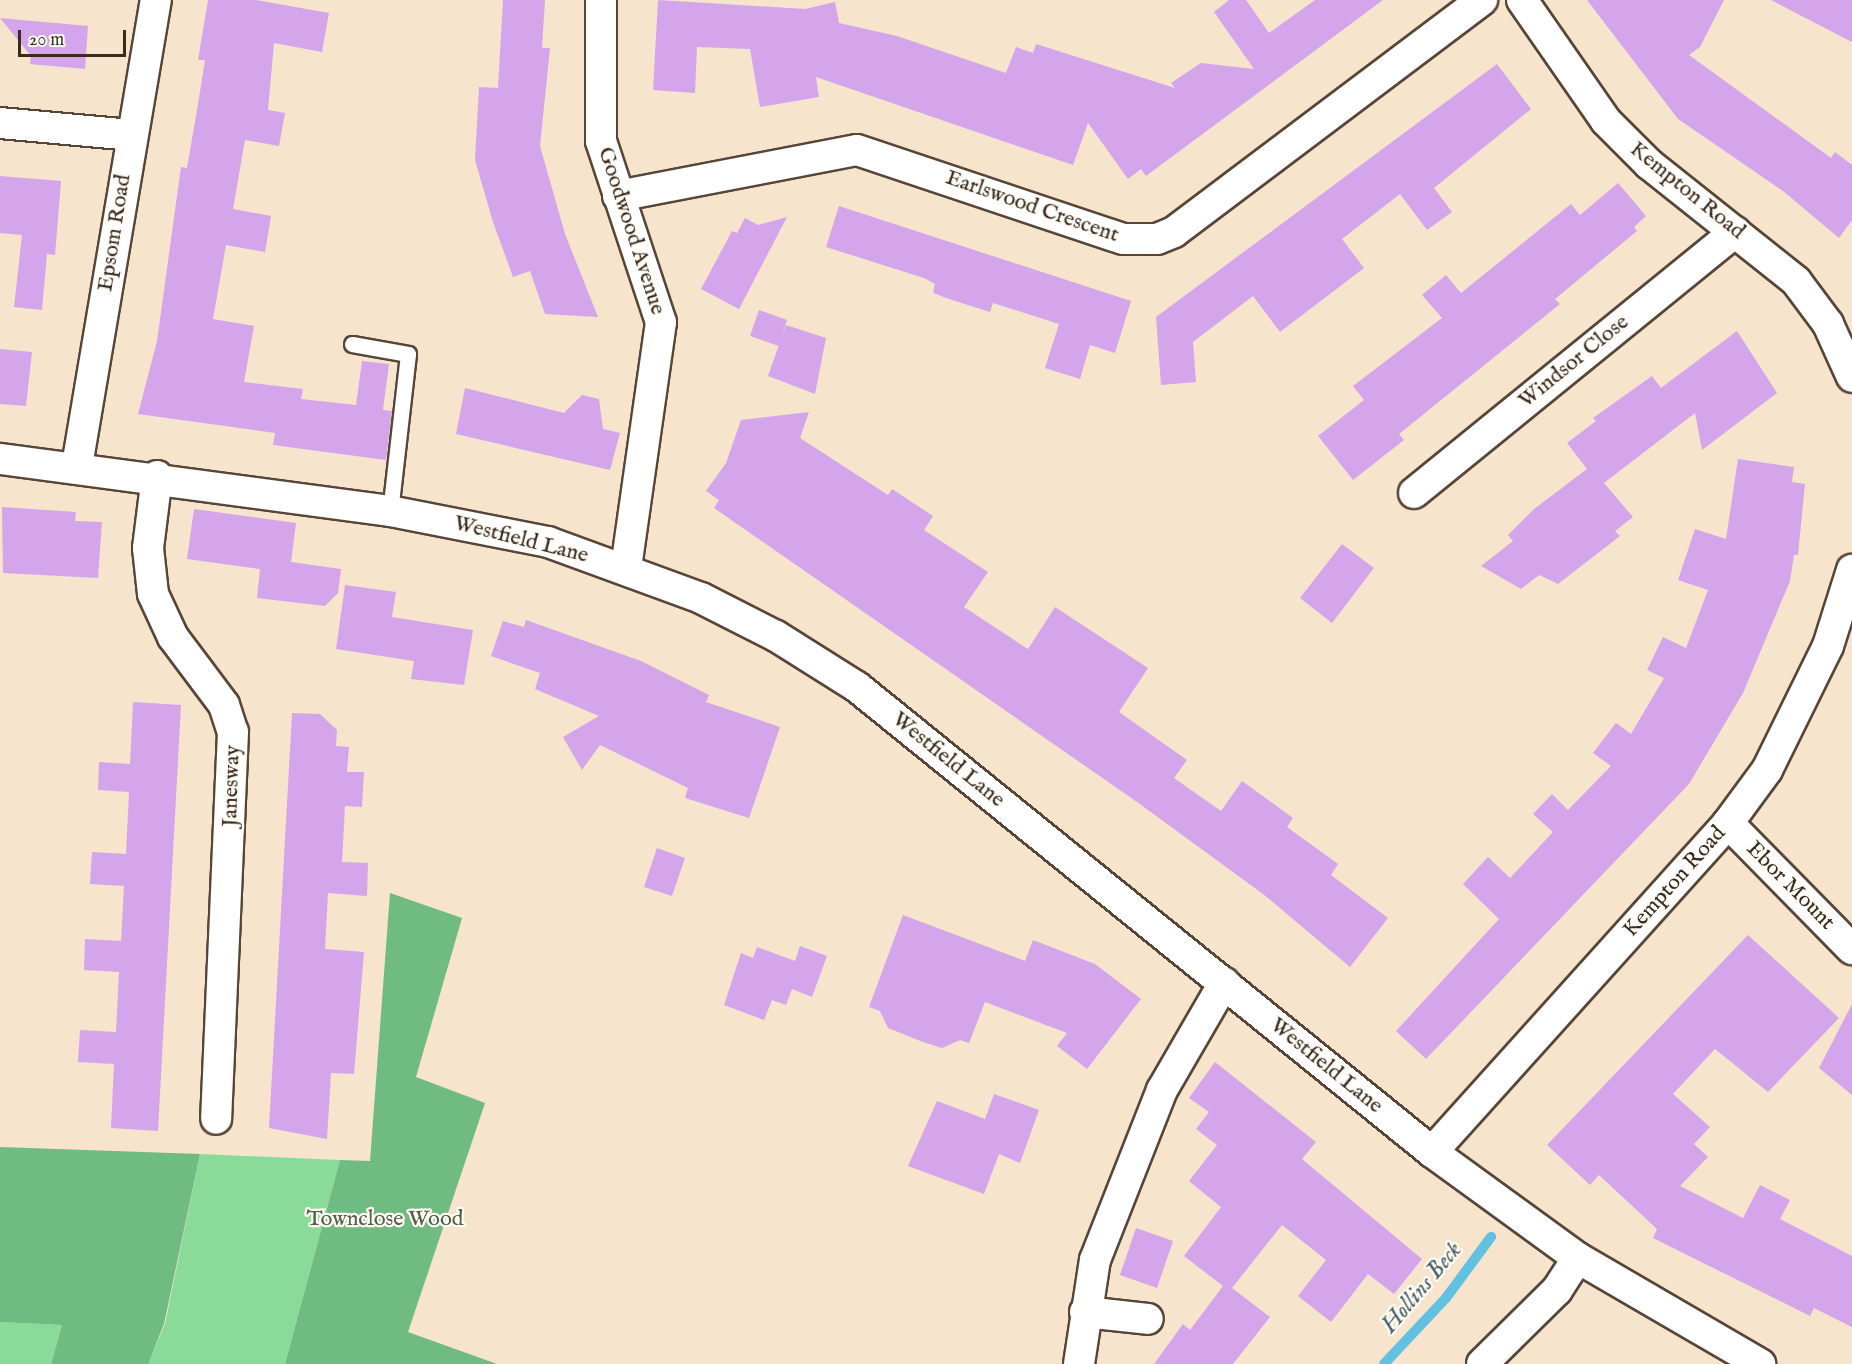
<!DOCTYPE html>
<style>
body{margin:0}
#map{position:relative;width:1852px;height:1364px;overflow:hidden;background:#f6e4cd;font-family:"IM FELL English",serif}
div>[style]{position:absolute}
.green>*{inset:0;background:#8adb9a}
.forest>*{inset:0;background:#6fbb82}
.stream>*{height:10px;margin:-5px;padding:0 5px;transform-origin:5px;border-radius:5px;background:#62c1e0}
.building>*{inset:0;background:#d4a5eb}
.roads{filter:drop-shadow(2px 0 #574638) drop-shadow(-2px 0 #574638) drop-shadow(0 2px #574638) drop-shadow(0 -2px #574638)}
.service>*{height:15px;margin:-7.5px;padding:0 7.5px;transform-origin:7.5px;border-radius:7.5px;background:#fff}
.minor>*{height:30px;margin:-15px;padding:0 15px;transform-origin:15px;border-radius:15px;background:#fff}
span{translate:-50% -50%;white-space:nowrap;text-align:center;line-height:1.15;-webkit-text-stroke:4.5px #fdfcf7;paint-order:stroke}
.street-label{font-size:22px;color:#3b2a1e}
.park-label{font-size:22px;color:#535f43}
.water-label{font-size:24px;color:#495f62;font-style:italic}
.scale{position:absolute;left:18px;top:30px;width:108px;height:27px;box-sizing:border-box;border:3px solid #3b2a1e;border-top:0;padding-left:8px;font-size:18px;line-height:21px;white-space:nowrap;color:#3b2a1e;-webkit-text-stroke:4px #fdfcf7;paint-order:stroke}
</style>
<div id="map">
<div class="green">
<div style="clip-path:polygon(200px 1154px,340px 1160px,285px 1364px,84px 1364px,153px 1352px,165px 1324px)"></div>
<div style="clip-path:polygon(0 1322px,62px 1325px,51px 1364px,0 1364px)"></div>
</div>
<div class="forest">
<div style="clip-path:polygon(390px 893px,462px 918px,416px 1077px,485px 1103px,408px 1332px,497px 1364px,285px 1364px,340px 1160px,370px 1161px)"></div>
<div style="clip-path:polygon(0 1147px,200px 1154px,164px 1324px,148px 1364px,51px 1364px,62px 1325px,0 1322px)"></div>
</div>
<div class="stream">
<div style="left:1384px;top:1364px;width:91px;rotate:-46.8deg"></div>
<div style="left:1446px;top:1298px;width:76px;rotate:-53.6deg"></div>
</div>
<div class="building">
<div style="clip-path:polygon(208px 0,256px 0,329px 13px,322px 52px,274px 43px,268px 110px,285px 113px,279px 146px,245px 140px,233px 209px,271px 216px,265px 252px,226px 245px,213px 319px,254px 326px,244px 382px,303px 389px,301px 399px,356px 405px,362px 361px,389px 364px,383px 410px,392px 411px,386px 460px,273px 445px,275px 433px,138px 414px,157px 341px,181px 167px,187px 168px,199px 98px,205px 60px,198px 60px)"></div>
<div style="clip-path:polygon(503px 0,545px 0,542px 48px,550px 48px,540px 146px,565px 234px,598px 317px,545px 314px,530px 271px,513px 277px,493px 222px,475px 160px,479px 87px,498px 88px)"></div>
<div style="clip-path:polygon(658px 0,805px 9px,835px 2px,839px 23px,897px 36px,1006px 73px,1016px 47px,1033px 53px,1036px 44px,1175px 88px,1171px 83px,1201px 63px,1254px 69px,1214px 12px,1229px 0,1246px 0,1269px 33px,1315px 0,1383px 0,1146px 176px,1141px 169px,1128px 179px,1088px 123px,1073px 165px,816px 77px,819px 97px,760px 107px,750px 49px,697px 47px,695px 93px,653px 90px)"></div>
<div style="clip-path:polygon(1587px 0,1724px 0,1700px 47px,1689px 55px,1831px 158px,1835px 152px,1852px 165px,1852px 220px,1839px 238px,1783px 191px,1678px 119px)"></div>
<div style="clip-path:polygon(1771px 0,1852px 0,1852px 42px)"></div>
<div style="clip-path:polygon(0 18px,88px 26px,85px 69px,30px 64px,31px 56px)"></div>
<div style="clip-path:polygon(1497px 64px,1531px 109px,1434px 188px,1452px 212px,1427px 230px,1400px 194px,1342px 239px,1364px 268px,1280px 332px,1253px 296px,1193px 342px,1196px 382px,1161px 385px,1156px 317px)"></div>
<div style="clip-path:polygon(0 176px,61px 181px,55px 255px,47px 254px,42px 310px,14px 307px,22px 235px,0 233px)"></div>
<div style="clip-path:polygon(1618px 183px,1646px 216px,1634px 227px,1637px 231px,1555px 299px,1560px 304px,1399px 434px,1404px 440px,1353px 480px,1318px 436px,1364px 400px,1353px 386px,1442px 318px,1422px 295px,1446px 275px,1461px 293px,1571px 204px,1580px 215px)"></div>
<div style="clip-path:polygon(839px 206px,1131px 301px,1115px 353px,1090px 345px,1080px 379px,1045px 368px,1059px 324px,993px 303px,990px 312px,949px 299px,933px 293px,935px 284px,924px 278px,826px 247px)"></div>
<div style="clip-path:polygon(787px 217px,739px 309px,701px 289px,732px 231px,737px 233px,745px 218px,758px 225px)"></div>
<div style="clip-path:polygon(759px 310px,787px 320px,779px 346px,750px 336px)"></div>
<div style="clip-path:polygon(786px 325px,826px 338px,815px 394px,768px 376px)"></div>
<div style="clip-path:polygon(1737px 331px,1777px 393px,1702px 450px,1695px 413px,1604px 483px,1633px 517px,1615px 531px,1620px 536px,1558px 584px,1539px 575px,1521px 589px,1481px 566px,1513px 541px,1508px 535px,1534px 509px,1587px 469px,1567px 443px,1596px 421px,1593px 418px,1652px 376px,1661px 388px)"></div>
<div style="clip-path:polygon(0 349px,32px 352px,26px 406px,0 404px)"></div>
<div style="clip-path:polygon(465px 388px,564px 413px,582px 395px,599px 399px,603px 429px,620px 433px,610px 470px,456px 434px)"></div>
<div style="clip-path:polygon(809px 412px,800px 438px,888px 495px,892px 489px,933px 516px,924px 530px,988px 572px,964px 607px,1028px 649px,1055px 607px,1148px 668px,1119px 712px,1187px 760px,1174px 778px,1221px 811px,1242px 781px,1293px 818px,1287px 827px,1338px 864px,1331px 875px,1388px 918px,1350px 967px,1263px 894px,1137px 802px,714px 508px,719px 500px,706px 491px,726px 463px,741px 420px)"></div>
<div style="clip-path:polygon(1738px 459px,1794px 467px,1792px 482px,1805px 484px,1798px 555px,1794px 555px,1790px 581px,1743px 693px,1689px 784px,1426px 1059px,1396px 1031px,1499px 919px,1463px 884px,1488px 857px,1510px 878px,1553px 832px,1533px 814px,1552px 794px,1568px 810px,1611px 766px,1593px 753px,1616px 723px,1631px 734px,1664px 678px,1647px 670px,1663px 637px,1686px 648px,1708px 590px,1678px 580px,1695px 529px,1726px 539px)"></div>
<div style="clip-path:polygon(2px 507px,76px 512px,75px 521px,102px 522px,98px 578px,3px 573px)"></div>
<div style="clip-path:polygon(194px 509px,296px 523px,291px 562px,341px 569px,338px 593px,325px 606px,257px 598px,260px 569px,187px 559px)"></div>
<div style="clip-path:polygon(1342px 544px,1374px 568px,1332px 623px,1300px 598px)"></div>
<div style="clip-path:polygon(345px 585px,396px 592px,392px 617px,473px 630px,464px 685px,411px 679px,414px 661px,336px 649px)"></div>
<div style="clip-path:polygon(526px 620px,641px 661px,709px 695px,706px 702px,780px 727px,749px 818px,685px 798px,688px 788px,600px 745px,582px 770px,563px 737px,599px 716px,535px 689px,540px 673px,491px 656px,503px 621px,524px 627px)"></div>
<div style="clip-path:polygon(133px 702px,181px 705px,158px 1131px,111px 1128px,114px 1064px,78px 1062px,80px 1030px,116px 1032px,119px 972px,84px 970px,85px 939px,121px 941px,124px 886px,90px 884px,92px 852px,126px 854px,129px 792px,98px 790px,99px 762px,130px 764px)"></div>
<div style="clip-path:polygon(292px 713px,320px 714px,337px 730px,336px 746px,349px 747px,347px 772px,364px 772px,362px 807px,345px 806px,342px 862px,368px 863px,367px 896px,328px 893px,325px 949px,364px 952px,354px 1074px,331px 1073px,327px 1139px,269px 1128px)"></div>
<div style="clip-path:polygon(657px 848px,685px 858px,672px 896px,644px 887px)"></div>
<div style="clip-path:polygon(903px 915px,1025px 961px,1033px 940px,1095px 964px,1141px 999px,1087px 1069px,1057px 1046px,1067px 1033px,985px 1002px,969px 1043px,960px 1040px,942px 1048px,923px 1042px,888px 1028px,880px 1011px,869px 1007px)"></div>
<div style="clip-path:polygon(1748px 935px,1839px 1018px,1768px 1092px,1715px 1049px,1673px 1094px,1710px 1127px,1694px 1144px,1708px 1157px,1680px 1186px,1743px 1218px,1760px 1185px,1790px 1200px,1780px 1219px,1852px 1256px,1852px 1327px,1814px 1308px,1810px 1316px,1653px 1238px,1657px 1229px,1599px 1175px,1590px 1185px,1547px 1145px)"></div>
<div style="clip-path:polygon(800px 946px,827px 956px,812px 997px,792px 989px,786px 1005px,772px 1000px,764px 1020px,724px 1005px,741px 953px,753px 958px,757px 947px,795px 961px)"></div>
<div style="clip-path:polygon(1852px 1004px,1852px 1095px,1819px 1068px)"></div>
<div style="clip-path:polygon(1215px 1062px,1316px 1142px,1302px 1159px,1422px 1259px,1394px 1294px,1368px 1274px,1331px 1322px,1298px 1296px,1326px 1260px,1282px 1225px,1232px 1288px,1270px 1317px,1233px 1364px,1154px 1364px,1183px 1324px,1190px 1330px,1223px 1286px,1184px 1256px,1221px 1207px,1189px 1181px,1217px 1145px,1196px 1129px,1209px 1112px,1189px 1098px)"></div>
<div style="clip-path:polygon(994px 1094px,1039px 1110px,1020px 1163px,999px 1154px,984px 1194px,908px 1166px,937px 1101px,985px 1119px)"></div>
<div style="clip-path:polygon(1136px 1228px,1173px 1241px,1157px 1288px,1120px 1275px)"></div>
</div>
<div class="roads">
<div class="service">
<div style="left:352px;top:344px;width:57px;rotate:10.1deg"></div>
<div style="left:408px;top:354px;width:158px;rotate:96.5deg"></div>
</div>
<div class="minor">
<div style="left:601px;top:0;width:141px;rotate:90deg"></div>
<div style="left:601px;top:141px;width:191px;rotate:71.7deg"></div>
<div style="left:661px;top:322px;width:248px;rotate:98.1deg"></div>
<div style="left:1522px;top:0;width:147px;rotate:55.2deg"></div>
<div style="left:1606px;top:121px;width:61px;rotate:45deg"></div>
<div style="left:1649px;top:164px;width:188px;rotate:38.5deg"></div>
<div style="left:1796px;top:281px;width:54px;rotate:53.3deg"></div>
<div style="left:1828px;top:324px;width:58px;rotate:65.6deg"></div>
<div style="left:0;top:123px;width:133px;rotate:5.2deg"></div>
<div style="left:618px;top:196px;width:243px;rotate:-10.9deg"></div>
<div style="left:857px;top:150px;width:280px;rotate:18.5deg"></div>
<div style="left:1123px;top:239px;width:34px"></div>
<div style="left:1157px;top:239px;width:18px;rotate:-22deg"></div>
<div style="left:1174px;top:232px;width:386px;rotate:-37deg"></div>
<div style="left:0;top:459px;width:393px;rotate:7.6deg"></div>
<div style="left:390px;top:511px;width:161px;rotate:11.1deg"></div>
<div style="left:548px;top:542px;width:163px;rotate:20.1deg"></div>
<div style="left:701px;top:598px;width:84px;rotate:26.9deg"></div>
<div style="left:776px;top:636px;width:96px;rotate:32.2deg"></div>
<div style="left:857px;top:687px;width:739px;rotate:38.96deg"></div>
<div style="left:1432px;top:1152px;width:180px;rotate:36deg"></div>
<div style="left:1578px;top:1258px;width:211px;rotate:30.2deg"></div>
<div style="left:77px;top:466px;width:473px;rotate:-80.4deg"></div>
<div style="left:157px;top:476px;width:73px;rotate:97.1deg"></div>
<div style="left:148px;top:548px;width:46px;rotate:83.8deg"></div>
<div style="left:153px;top:594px;width:47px;rotate:65.1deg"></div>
<div style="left:173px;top:637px;width:85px;rotate:53.1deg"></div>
<div style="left:224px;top:705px;width:28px;rotate:72deg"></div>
<div style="left:233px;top:732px;width:387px;rotate:92.5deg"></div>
<div style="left:1414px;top:493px;width:414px;rotate:-39.1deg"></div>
<div style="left:1728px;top:823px;width:177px;rotate:45.5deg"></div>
<div style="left:1432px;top:1152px;width:443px;rotate:-48deg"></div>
<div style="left:1728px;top:823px;width:66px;rotate:-53.7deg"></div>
<div style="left:1767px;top:770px;width:138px;rotate:-63.8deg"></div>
<div style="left:1828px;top:646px;width:80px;rotate:-72.5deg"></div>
<div style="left:1085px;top:1312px;width:63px;rotate:6.3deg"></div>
<div style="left:1079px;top:1364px;width:105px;rotate:-81.3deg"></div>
<div style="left:1095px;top:1260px;width:183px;rotate:-68.5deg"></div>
<div style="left:1162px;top:1090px;width:124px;rotate:-59.9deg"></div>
<div style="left:1482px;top:1364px;width:105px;rotate:-44.6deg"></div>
<div style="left:1557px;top:1290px;width:38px;rotate:-57deg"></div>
</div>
</div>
<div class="street-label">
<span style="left:1687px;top:191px;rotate:39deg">Kempton Road</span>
<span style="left:1032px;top:207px;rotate:19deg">Earlswood Crescent</span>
<span style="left:631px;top:231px;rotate:72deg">Goodwood Avenue</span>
<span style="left:115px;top:233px;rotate:-81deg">Epsom Road</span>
<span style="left:1574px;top:362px;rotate:-39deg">Windsor Close</span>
<span style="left:521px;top:540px;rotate:14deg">Westfield Lane</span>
<span style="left:948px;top:760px;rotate:39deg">Westfield Lane</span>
<span style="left:232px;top:786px;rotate:-88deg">Janesway</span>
<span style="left:1675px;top:882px;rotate:-48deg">Kempton Road</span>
<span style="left:1790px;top:886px;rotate:45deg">Ebor Mount</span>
<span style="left:1326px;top:1066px;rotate:39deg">Westfield Lane</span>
</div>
<div class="park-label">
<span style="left:385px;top:1220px">Townclose Wood</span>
</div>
<div class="water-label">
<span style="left:1422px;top:1288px;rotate:-50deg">Hollins Beck</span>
</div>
<div class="scale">20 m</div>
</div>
